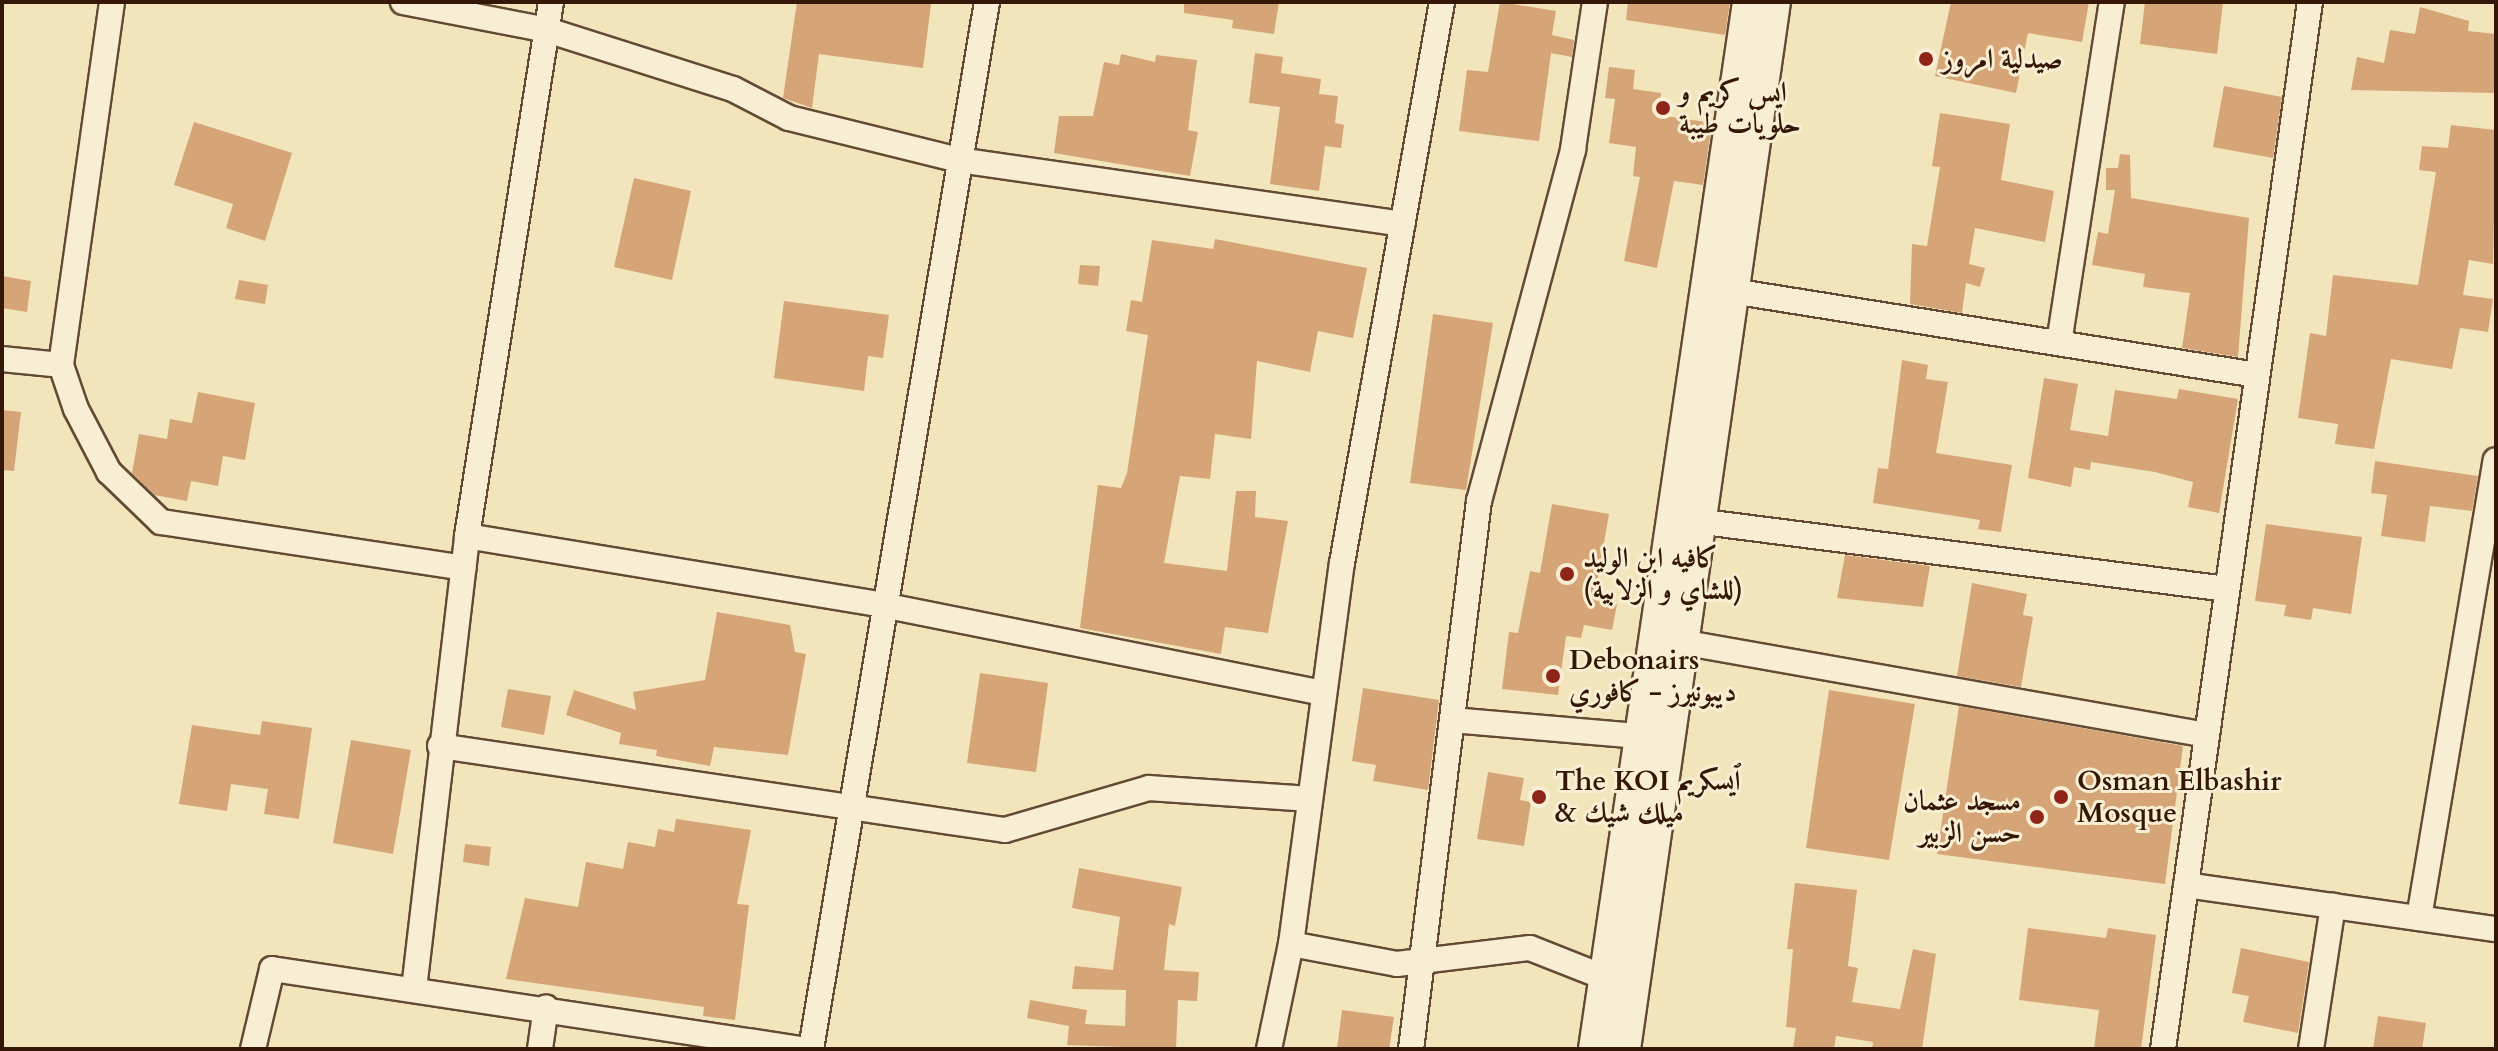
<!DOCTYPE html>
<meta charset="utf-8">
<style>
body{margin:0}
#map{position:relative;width:2498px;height:1051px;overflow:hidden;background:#f2e5bb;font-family:Cardo,Amiri,serif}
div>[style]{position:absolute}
.building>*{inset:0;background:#d5a578}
.roads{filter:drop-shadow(2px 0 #644a34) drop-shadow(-2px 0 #644a34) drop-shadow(0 2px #644a34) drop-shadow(0 -2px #644a34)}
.street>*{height:24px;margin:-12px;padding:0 12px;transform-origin:12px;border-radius:12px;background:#f7eed3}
.secondary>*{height:32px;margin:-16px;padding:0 16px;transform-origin:16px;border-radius:16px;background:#f7eed3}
.dots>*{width:22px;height:22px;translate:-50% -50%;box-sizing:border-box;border:4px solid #f7eed3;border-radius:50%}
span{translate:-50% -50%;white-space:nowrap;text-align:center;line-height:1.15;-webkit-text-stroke:6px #f7eed3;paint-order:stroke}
.poi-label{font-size:28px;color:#351707;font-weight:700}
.left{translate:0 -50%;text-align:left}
.right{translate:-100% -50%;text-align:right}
.frame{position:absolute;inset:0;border:4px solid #351707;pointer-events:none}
</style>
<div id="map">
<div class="building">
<div style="clip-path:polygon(797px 2px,931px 4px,923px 68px,819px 54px,812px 108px,783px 98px)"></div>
<div style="clip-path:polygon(1184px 2px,1279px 2px,1274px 34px,1232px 28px,1233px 20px,1184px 13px)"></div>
<div style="clip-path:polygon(1500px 2px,1556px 11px,1552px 35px,1574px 40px,1572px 57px,1551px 53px,1539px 141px,1459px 131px,1467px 70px,1488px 72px)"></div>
<div style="clip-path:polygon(1628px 2px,1730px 2px,1725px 35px,1626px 20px)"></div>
<div style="clip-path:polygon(1951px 2px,2089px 2px,2082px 42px,2028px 33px,2016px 93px,1935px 76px)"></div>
<div style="clip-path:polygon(2145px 2px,2223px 2px,2217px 54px,2140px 44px)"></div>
<div style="clip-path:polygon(2420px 7px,2469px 21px,2468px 31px,2496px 34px,2496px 93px,2351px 90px,2357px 57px,2384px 63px,2390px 30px,2415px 34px)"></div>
<div style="clip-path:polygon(1255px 53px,1283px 57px,1281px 73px,1321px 79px,1319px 94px,1338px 96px,1335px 123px,1344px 125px,1341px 148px,1325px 146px,1319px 191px,1270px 184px,1280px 107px,1249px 103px)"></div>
<div style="clip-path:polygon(1121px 54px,1155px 62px,1156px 55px,1197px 60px,1188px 130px,1198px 132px,1190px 176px,1054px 153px,1059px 116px,1093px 116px,1104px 62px,1119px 65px)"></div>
<div style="clip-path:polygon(1609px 67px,1635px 70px,1633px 89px,1661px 93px,1658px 115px,1712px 123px,1703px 185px,1674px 181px,1657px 268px,1624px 261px,1640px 177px,1633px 176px,1636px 147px,1609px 143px,1615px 99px,1605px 98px)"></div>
<div style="clip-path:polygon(2224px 86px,2282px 97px,2273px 158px,2213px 147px)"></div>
<div style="clip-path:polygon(1940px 113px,2010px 124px,2001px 180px,2054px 191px,2045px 242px,1975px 228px,1969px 264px,1985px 268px,1980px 287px,1966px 283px,1962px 313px,1910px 304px,1912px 244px,1927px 246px,1940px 167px,1932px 166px)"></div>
<div style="clip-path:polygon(194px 122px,292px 153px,265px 241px,226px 228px,233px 204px,174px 185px)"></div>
<div style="clip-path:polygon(2451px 125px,2496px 130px,2493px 264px,2469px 260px,2463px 295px,2493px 299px,2488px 332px,2460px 328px,2452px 369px,2391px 359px,2374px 449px,2335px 444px,2338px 424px,2298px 418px,2310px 333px,2326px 336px,2333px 275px,2418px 285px,2436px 172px,2419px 170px,2422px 146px,2448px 148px)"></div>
<div style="clip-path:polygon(2120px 154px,2130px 155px,2131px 198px,2249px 218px,2238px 357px,2182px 348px,2190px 293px,2143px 287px,2145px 274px,2092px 265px,2098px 232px,2108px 234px,2115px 190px,2106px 190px,2106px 168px,2118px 168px)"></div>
<div style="clip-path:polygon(634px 178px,691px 191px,672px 280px,614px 267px)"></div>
<div style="clip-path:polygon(1215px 239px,1367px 268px,1353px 338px,1318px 331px,1310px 372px,1257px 361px,1251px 439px,1215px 434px,1210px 479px,1180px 476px,1164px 563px,1227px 571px,1236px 491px,1256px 491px,1255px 517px,1288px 521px,1268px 633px,1225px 627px,1221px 654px,1080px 628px,1098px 485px,1121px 488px,1127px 473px,1148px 335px,1126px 331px,1131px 300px,1142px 302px,1152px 240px,1213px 249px)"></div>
<div style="clip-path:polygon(1080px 265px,1100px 266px,1098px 286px,1078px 284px)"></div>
<div style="clip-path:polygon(2px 276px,31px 281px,27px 312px,2px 308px)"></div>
<div style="clip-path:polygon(239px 280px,268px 285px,265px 304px,235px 299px)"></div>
<div style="clip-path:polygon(784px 301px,889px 315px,883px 358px,868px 356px,864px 391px,774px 378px)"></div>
<div style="clip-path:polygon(1433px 314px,1493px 323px,1466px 490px,1410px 483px)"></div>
<div style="clip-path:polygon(1902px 360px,1928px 365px,1926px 379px,1948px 382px,1936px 453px,2012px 465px,2001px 532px,1978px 529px,1980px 520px,1873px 503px,1878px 468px,1888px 469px)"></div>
<div style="clip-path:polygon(2044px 378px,2078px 384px,2070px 430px,2108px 436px,2115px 390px,2177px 399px,2179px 389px,2238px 399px,2219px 513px,2188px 507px,2193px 482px,2155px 472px,2091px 462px,2090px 470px,2074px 467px,2071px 487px,2028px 478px)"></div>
<div style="clip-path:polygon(198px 392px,255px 403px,245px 460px,223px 456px,218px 486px,191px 481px,187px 501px,154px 495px,132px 473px,139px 434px,167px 439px,170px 419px,192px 423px)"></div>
<div style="clip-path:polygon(2px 410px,21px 412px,14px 471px,2px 470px)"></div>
<div style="clip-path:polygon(2375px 461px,2478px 476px,2472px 511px,2430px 506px,2425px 542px,2381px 536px,2387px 495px,2371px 493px)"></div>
<div style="clip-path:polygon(1552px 504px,1609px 514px,1594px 600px,1617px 604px,1612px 630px,1584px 625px,1581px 638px,1566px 636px,1558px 695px,1502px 689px,1509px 632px,1518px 633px,1530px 571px,1540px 573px)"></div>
<div style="clip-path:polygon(2266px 524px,2362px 537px,2351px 614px,2313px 608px,2311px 620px,2284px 616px,2286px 605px,2255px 601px)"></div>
<div style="clip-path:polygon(1845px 555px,1930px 566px,1923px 607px,1837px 598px)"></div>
<div style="clip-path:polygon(1972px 583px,2027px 594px,2023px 615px,2033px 617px,2021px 687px,1957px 676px)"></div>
<div style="clip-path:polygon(717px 612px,790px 625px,795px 652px,806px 654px,788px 755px,714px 747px,710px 766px,656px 756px,657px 750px,619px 744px,621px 733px,566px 715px,574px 690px,636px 710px,633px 692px,705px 680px)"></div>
<div style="clip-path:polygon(980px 673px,1048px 683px,1036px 772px,967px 763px)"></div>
<div style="clip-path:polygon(1363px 688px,1439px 700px,1428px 790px,1373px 781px,1376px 765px,1352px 761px)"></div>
<div style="clip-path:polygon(508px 689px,551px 696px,544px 735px,501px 727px)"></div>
<div style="clip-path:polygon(1829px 690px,1915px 704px,1889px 860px,1806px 848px)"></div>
<div style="clip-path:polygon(1959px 706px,2183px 746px,2165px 884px,1937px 854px)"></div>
<div style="clip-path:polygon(262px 721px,312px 728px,299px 819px,264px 814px,268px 789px,231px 784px,227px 811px,179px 804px,192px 725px,260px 735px)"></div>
<div style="clip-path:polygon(351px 740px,411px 750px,393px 854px,333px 843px)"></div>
<div style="clip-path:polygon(1488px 772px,1524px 778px,1520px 800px,1531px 802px,1524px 846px,1477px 839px)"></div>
<div style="clip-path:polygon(676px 819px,751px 830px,737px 904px,749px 905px,735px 1020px,703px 1016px,704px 1007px,506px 979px,525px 898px,578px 907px,586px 862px,623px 869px,628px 842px,655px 847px,658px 829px,674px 832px)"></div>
<div style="clip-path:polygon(465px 844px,491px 847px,489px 866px,463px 862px)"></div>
<div style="clip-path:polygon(1079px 868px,1182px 887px,1175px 926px,1169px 924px,1164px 970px,1199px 972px,1197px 1001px,1178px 1000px,1176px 1049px,1067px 1045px,1069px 1026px,1027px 1018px,1030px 1000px,1087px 1010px,1085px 1024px,1125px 1026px,1126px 990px,1072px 989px,1075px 966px,1113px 970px,1120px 917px,1072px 908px)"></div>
<div style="clip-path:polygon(1795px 883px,1857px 890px,1848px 966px,1858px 968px,1852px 1002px,1900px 1009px,1913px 949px,1936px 954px,1922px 1049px,1872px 1049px,1873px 1042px,1836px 1036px,1834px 1049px,1793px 1049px,1796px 1028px,1786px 1027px,1793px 949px,1787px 949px)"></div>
<div style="clip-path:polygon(2028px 928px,2106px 938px,2108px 928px,2156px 935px,2141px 1049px,2094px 1049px,2099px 1010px,2019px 1000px)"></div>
<div style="clip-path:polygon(2241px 948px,2309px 962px,2298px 1033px,2243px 1022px,2249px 996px,2232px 993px)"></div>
<div style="clip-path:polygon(1342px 1010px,1394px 1017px,1389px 1049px,1337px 1049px)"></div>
<div style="clip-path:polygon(2378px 1016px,2426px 1023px,2422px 1049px,2373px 1049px)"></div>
</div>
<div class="roads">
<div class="street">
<div style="left:112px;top:2px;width:367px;rotate:98deg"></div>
<div style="left:61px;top:365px;width:46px;rotate:71.2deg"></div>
<div style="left:76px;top:409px;width:71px;rotate:62.4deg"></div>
<div style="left:109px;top:472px;width:72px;rotate:43.9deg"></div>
<div style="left:161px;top:522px;width:306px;rotate:8.6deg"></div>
<div style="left:403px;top:2px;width:147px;rotate:11deg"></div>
<div style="left:547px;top:30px;width:195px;rotate:17.6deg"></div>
<div style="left:733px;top:89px;width:63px;rotate:27.4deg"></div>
<div style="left:789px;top:118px;width:175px;rotate:13.9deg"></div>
<div style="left:959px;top:160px;width:448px;rotate:8.2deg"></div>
<div style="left:1732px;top:291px;width:532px;rotate:9.09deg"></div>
<div style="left:2059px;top:343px;width:345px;rotate:-81.2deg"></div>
<div style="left:2px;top:359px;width:59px;rotate:5.8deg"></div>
<div style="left:1696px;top:521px;width:535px;rotate:7.3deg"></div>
<div style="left:467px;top:536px;width:427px;rotate:9.4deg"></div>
<div style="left:888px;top:606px;width:443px;rotate:11.3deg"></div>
<div style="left:1672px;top:629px;width:16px;rotate:55deg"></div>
<div style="left:1681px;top:642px;width:534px;rotate:10.03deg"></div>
<div style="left:1452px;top:720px;width:188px;rotate:4.9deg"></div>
<div style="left:440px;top:746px;width:571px;rotate:8.46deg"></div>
<div style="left:1005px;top:830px;width:150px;rotate:-16.3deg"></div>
<div style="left:1149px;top:788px;width:161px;rotate:3.9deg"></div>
<div style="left:2186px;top:885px;width:313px;rotate:8.1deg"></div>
<div style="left:2419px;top:918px;width:464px;rotate:-80.5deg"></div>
<div style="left:1291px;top:944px;width:108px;rotate:10.7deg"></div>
<div style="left:1397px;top:964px;width:134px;rotate:-6.9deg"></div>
<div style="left:1530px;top:948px;width:82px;rotate:21.5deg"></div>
<div style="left:414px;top:989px;width:456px;rotate:-83.3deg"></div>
<div style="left:467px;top:536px;width:541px;rotate:-81.06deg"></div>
<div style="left:253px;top:1049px;width:82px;rotate:-76.6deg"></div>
<div style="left:272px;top:969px;width:535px;rotate:8.6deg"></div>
<div style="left:540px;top:1049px;width:42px;rotate:-81.9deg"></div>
<div style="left:811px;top:1049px;width:1062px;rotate:-80.46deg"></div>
<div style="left:1269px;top:1049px;width:107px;rotate:-78.2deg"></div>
<div style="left:1291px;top:944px;width:384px;rotate:-82.4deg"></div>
<div style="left:1342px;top:563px;width:570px;rotate:-79.89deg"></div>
<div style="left:1411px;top:1049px;width:552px;rotate:-82.93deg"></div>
<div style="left:1479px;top:501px;width:364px;rotate:-75deg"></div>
<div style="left:1573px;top:149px;width:149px;rotate:-81.5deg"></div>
<div style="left:2163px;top:1049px;width:1057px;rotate:-82.01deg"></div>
<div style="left:2311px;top:1049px;width:145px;rotate:-81.3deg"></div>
</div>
<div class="secondary">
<div style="left:1595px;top:1049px;width:1058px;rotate:-81.63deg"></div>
<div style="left:1624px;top:1049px;width:1058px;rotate:-81.85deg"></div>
</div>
</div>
<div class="dots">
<div style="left:1926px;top:59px;background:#8f2418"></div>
<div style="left:1663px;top:108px;background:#8f2418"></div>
<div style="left:1567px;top:574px;background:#8f2418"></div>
<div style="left:1553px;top:676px;background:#8f2418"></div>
<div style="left:1539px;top:797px;background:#8f2418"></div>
<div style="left:2061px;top:797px;background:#8f2418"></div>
<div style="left:2037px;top:817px;background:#8f2418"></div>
</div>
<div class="poi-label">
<span class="left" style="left:1942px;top:59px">صيدلية امروز</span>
<span class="left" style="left:1679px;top:108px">ايس كريم و<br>حلويات طيبة</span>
<span class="left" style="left:1583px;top:574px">كافيه ابن الوليد<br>(للشاي و الزلابية)</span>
<span class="left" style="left:1569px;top:676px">Debonairs<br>ديبونيرز - كافوري</span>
<span class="left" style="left:1555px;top:797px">The KOI ٱيسكريم<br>&amp; ميلك شيك</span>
<span class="left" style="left:2077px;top:797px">Osman Elbashir<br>Mosque</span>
<span class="right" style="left:2021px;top:817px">مسجد عثمان<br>حسن الزبير</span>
</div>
<div class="frame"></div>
</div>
